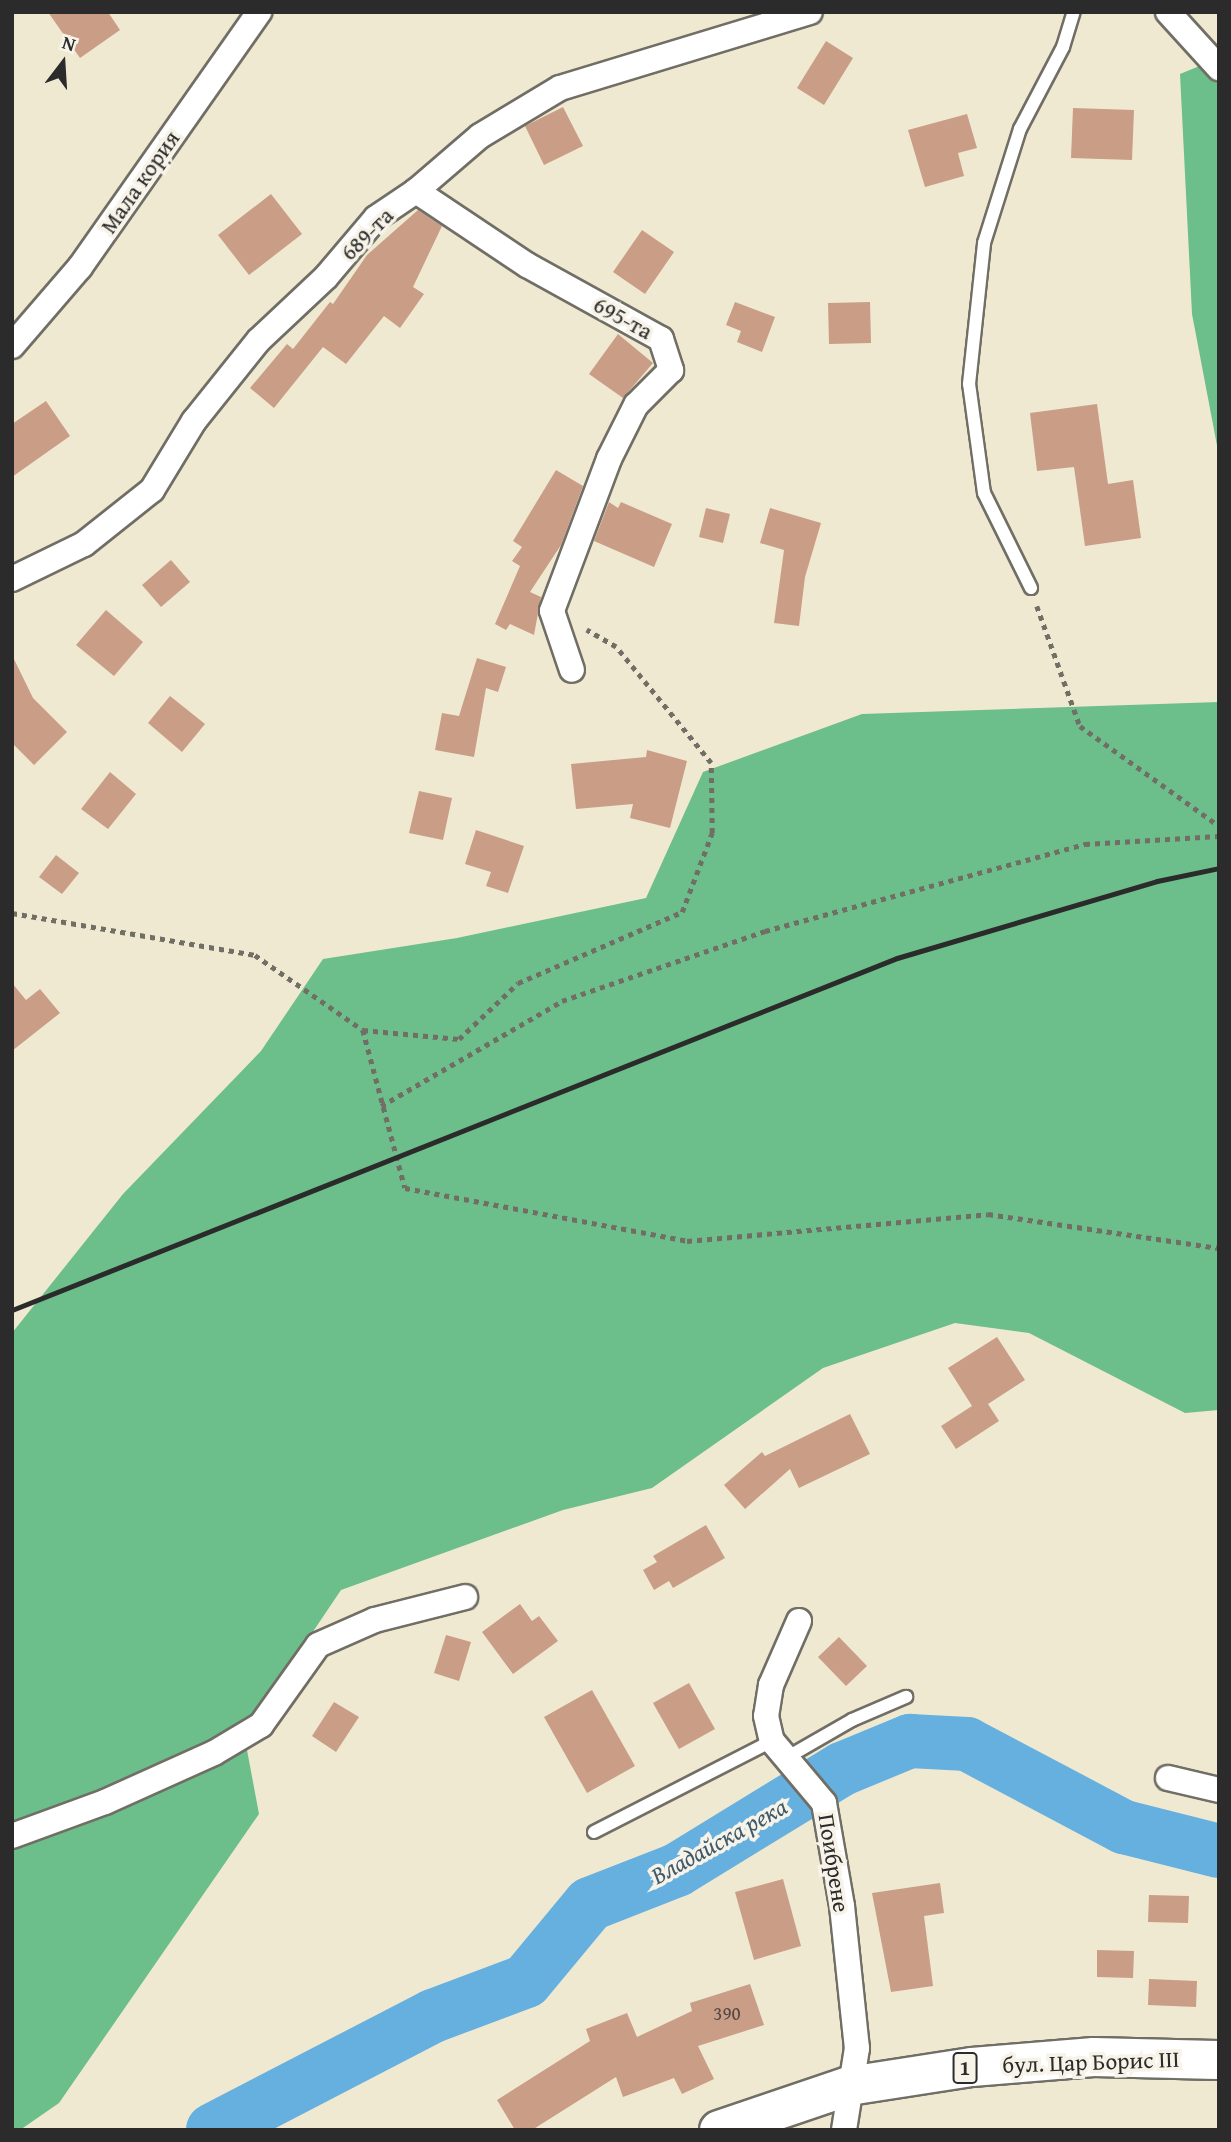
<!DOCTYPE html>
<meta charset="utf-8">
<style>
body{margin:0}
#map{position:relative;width:1231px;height:2142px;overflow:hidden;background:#f0e9d1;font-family:"Gentium Book Plus",serif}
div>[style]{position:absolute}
.forest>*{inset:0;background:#6cbe8a}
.river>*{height:54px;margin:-27px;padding:0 27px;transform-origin:27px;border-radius:27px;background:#65b0de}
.building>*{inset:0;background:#ca9d86}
.path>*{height:4.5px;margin-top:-2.25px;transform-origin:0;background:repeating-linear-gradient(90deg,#706e65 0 5px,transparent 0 10px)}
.roads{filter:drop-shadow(2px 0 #706e65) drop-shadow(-2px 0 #706e65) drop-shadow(0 2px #706e65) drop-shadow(0 -2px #706e65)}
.lane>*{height:12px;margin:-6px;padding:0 6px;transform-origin:6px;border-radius:6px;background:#fff}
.street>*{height:24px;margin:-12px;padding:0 12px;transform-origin:12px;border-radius:12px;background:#fff}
.primary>*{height:38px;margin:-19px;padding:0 19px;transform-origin:19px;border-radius:19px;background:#fff}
.rail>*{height:5px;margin:-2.5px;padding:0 2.5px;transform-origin:2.5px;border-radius:2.5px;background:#2b2b2b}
span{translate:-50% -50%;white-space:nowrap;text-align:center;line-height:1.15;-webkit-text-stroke:7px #f7f3e8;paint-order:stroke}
.number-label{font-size:19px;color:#534842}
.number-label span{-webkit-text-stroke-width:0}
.shield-label span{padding:2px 5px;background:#f7f3e8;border:2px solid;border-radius:5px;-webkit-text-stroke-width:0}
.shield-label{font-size:21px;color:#2b2b2b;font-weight:700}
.street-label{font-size:23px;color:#2b2b2b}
.water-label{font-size:24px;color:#3f5a6a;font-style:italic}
.frame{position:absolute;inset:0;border:14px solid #2b2b2b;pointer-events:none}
.north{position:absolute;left:28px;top:28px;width:70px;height:70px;-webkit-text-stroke:5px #f7f3e8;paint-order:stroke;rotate:17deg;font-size:19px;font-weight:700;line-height:28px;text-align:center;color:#2b2b2b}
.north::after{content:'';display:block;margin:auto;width:24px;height:32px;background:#2b2b2b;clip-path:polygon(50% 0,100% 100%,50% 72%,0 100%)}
</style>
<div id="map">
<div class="forest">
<div style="clip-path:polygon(1219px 58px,1219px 456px,1192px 314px,1180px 74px)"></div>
<div style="clip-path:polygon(1219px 702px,1219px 1410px,1185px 1413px,1029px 1333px,955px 1323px,823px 1368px,652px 1488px,563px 1510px,341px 1590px,244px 1734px,259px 1814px,59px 2103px,20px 2130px,12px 2130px,12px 1333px,123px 1194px,261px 1051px,323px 959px,457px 938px,646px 898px,703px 772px,862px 714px)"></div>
</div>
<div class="river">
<div style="left:213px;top:2130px;width:248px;rotate:-27.4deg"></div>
<div style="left:433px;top:2016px;width:99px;rotate:-20.6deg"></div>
<div style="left:526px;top:1981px;width:100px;rotate:-50.3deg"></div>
<div style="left:590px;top:1904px;width:93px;rotate:-21.3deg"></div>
<div style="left:677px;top:1870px;width:193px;rotate:-31.5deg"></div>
<div style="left:842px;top:1769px;width:74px;rotate:-22.4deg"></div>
<div style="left:910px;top:1741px;width:57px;rotate:3deg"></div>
<div style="left:967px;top:1744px;width:178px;rotate:27.9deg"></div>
<div style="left:1124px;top:1827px;width:98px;rotate:14.2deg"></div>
</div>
<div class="building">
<div style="clip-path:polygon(48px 12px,108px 12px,120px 30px,80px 58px)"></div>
<div style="clip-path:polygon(826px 41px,853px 58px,824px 105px,797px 88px)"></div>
<div style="clip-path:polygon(563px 107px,583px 146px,544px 165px,525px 126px)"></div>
<div style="clip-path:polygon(1073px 108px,1134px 110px,1132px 160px,1071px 158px)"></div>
<div style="clip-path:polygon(967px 114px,977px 148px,958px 153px,964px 176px,925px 187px,908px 130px)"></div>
<div style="clip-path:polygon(271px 194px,302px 234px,249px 275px,218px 235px)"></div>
<div style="clip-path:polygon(418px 210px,442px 226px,413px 287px,424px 294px,400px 328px,384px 316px,346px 364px,323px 347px,274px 408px,250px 388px,287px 344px,293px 349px,330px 302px,333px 304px,367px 255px)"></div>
<div style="clip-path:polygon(642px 230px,674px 252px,645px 294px,613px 272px)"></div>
<div style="clip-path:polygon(735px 302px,775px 317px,762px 352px,737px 342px,741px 331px,726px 325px)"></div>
<div style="clip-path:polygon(870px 302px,871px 343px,829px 344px,828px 303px)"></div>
<div style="clip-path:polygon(618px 334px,653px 363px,623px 398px,589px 374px)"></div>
<div style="clip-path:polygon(46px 401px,70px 436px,12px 477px,12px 424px)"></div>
<div style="clip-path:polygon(1097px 404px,1108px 484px,1133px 480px,1141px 538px,1085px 546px,1074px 467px,1037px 471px,1030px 413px)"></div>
<div style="clip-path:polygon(556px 470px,583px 486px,561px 545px,530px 592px,541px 597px,534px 635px,510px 624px,506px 630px,495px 624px,520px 566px,512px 561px,522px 547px,513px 541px)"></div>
<div style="clip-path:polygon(609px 502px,618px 508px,621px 502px,672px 524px,654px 567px,594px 541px)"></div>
<div style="clip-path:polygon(706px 508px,730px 514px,723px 543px,699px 537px)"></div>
<div style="clip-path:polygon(770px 508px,821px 523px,805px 577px,799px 626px,774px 623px,784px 550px,760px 543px)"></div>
<div style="clip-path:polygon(171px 560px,190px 582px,161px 607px,142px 585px)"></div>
<div style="clip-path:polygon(106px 610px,143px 642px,114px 676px,76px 645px)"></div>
<div style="clip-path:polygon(12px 655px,33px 698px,67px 732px,34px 765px,12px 743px)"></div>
<div style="clip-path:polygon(477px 658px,506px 667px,498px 692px,486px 688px,474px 757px,435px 750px,442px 713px,459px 716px)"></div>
<div style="clip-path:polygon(170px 696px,205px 724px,182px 752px,148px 723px)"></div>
<div style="clip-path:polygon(647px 750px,687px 761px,670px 828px,630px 818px,633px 804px,576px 809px,571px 764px,646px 757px)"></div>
<div style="clip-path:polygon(110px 772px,136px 794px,108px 829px,81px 809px)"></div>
<div style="clip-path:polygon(419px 791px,452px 798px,443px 840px,409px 833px)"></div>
<div style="clip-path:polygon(476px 830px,524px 846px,508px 893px,486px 886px,491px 872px,465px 864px)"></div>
<div style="clip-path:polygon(56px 855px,79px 873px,62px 894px,39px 877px)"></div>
<div style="clip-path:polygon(12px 983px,26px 1000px,40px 989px,60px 1013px,12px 1051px)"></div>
<div style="clip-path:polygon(997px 1337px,1025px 1380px,988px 1404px,999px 1421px,956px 1449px,941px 1426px,972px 1406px,948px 1368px)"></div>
<div style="clip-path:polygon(850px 1414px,870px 1454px,799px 1488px,790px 1469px,745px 1509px,724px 1485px,762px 1452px,765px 1456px)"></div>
<div style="clip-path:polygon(706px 1525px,725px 1558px,673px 1588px,669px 1581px,654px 1590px,643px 1570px,657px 1562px,653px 1556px)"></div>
<div style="clip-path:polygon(520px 1604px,532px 1621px,539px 1616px,558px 1641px,513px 1674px,482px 1632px)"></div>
<div style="clip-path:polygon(446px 1635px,471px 1642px,459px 1681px,434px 1673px)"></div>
<div style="clip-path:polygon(839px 1637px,867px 1666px,846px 1686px,818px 1657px)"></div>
<div style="clip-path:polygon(689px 1683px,715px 1729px,679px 1749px,653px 1703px)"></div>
<div style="clip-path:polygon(592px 1690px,635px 1766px,587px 1793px,544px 1717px)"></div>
<div style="clip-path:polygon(334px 1702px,359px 1717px,336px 1752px,312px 1736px)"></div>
<div style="clip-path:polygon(783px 1879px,801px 1946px,754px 1960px,735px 1892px)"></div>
<div style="clip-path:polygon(940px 1883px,944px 1913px,924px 1916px,933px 1986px,891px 1992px,872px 1893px)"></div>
<div style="clip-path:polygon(1149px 1895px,1189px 1896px,1188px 1923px,1148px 1922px)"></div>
<div style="clip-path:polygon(1097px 1950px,1134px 1951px,1133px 1978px,1097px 1977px)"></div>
<div style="clip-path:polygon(1149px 1979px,1197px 1981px,1196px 2007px,1148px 2005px)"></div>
<div style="clip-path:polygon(750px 1984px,764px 2025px,698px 2046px,714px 2079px,682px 2094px,674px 2078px,623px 2097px,616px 2077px,532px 2130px,515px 2130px,497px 2100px,590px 2041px,586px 2029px,627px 2013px,637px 2037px,692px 2011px,690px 2003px)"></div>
</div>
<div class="path">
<div style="left:1037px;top:606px;width:127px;rotate:70.3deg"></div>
<div style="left:1080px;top:726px;width:171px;rotate:35.7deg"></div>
<div style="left:12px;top:913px;width:247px;rotate:9.8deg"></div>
<div style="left:255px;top:955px;width:131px;rotate:34.8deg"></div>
<div style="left:363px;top:1030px;width:96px;rotate:5.4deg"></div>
<div style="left:459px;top:1039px;width:81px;rotate:-43.5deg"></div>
<div style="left:518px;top:983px;width:179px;rotate:-23.4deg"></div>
<div style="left:682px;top:912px;width:85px;rotate:-69.2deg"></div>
<div style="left:712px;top:833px;width:70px;rotate:-90.8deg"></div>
<div style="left:711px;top:763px;width:150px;rotate:-129.3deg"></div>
<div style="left:616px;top:647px;width:34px;rotate:-150deg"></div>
<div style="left:363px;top:1030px;width:163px;rotate:75.1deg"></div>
<div style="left:405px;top:1188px;width:287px;rotate:10.6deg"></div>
<div style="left:687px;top:1241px;width:302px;rotate:-5.1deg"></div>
<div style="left:988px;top:1214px;width:233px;rotate:8.4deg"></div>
<div style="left:381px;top:1106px;width:209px;rotate:-30.1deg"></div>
<div style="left:562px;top:1001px;width:215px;rotate:-19deg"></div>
<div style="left:765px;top:931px;width:332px;rotate:-15.2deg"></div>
<div style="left:1085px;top:844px;width:134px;rotate:-3.4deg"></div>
</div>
<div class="roads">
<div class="lane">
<div style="left:1031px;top:588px;width:106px;rotate:-116.3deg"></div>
<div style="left:984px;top:493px;width:110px;rotate:-97.8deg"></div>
<div style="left:969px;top:384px;width:142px;rotate:-83.9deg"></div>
<div style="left:984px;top:243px;width:120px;rotate:-72.5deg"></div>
<div style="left:1020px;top:129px;width:93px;rotate:-62.3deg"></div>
<div style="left:1063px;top:47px;width:37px;rotate:-73deg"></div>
<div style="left:786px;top:1758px;width:76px;rotate:-29.9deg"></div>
<div style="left:852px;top:1720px;width:59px;rotate:-23.1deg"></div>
<div style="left:594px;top:1832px;width:200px;rotate:-27.1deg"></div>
</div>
<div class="street">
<div style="left:1168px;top:12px;width:76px;rotate:47.7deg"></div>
<div style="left:416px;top:191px;width:133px;rotate:33.7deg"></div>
<div style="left:527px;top:265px;width:153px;rotate:28.9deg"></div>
<div style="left:661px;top:339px;width:33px;rotate:72deg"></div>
<div style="left:671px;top:370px;width:49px;rotate:135deg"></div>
<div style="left:636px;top:405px;width:60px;rotate:116.6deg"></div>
<div style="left:609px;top:459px;width:162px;rotate:110.6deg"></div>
<div style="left:552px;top:611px;width:62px;rotate:71.3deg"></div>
<div style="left:12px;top:346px;width:104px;rotate:-49.3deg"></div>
<div style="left:80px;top:267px;width:312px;rotate:-54.9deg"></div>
<div style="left:12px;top:579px;width:80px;rotate:-25.9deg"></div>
<div style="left:84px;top:544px;width:87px;rotate:-38.5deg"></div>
<div style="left:152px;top:490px;width:81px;rotate:-58.7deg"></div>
<div style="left:194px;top:421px;width:104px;rotate:-51.3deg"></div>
<div style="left:259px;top:340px;width:92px;rotate:-43.2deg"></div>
<div style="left:326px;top:277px;width:77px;rotate:-49.7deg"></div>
<div style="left:376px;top:218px;width:48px;rotate:-34deg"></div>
<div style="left:416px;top:191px;width:84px;rotate:-40.7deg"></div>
<div style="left:480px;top:136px;width:93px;rotate:-31deg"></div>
<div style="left:560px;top:88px;width:261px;rotate:-16.9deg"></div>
<div style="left:799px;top:1621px;width:70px;rotate:113.6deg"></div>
<div style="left:771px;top:1685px;width:31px;rotate:99deg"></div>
<div style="left:766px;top:1716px;width:26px;rotate:77deg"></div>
<div style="left:772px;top:1741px;width:81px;rotate:50deg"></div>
<div style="left:824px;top:1803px;width:105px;rotate:80.1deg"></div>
<div style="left:842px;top:1906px;width:143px;rotate:84deg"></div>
<div style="left:857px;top:2048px;width:83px;rotate:99deg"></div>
<div style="left:1168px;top:1778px;width:52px;rotate:13.2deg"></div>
<div style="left:12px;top:1836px;width:99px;rotate:-20.1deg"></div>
<div style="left:105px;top:1802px;width:120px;rotate:-24.2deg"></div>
<div style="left:214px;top:1753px;width:55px;rotate:-30.8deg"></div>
<div style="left:261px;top:1725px;width:98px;rotate:-54.5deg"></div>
<div style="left:318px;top:1645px;width:62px;rotate:-23.7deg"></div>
<div style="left:375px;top:1620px;width:93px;rotate:-14.3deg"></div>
</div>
<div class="primary">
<div style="left:719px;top:2130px;width:137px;rotate:-18.7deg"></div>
<div style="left:849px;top:2086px;width:124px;rotate:-8.8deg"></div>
<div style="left:972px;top:2067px;width:122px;rotate:-4.7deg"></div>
<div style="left:1094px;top:2057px;width:125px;rotate:1.4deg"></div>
</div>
</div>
<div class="rail">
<div style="left:12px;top:1310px;width:952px;rotate:-21.69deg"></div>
<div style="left:897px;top:958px;width:271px;rotate:-16.5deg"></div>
<div style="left:1157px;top:881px;width:63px;rotate:-11.8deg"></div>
</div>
<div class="number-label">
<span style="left:727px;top:2014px">390</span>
</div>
<div class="shield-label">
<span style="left:965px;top:2068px">1</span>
</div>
<div class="street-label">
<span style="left:140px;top:182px;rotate:-55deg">Мала кория</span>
<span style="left:367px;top:234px;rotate:-45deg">689-та</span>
<span style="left:623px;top:318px;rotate:29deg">695-та</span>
<span style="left:834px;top:1863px;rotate:81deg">Поибрене</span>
<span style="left:1091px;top:2062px;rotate:-2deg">бул. Цар Борис III</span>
</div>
<div class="water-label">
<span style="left:719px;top:1841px;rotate:-29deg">Владайска река</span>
</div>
<div class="frame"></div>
<div class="north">N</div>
</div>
